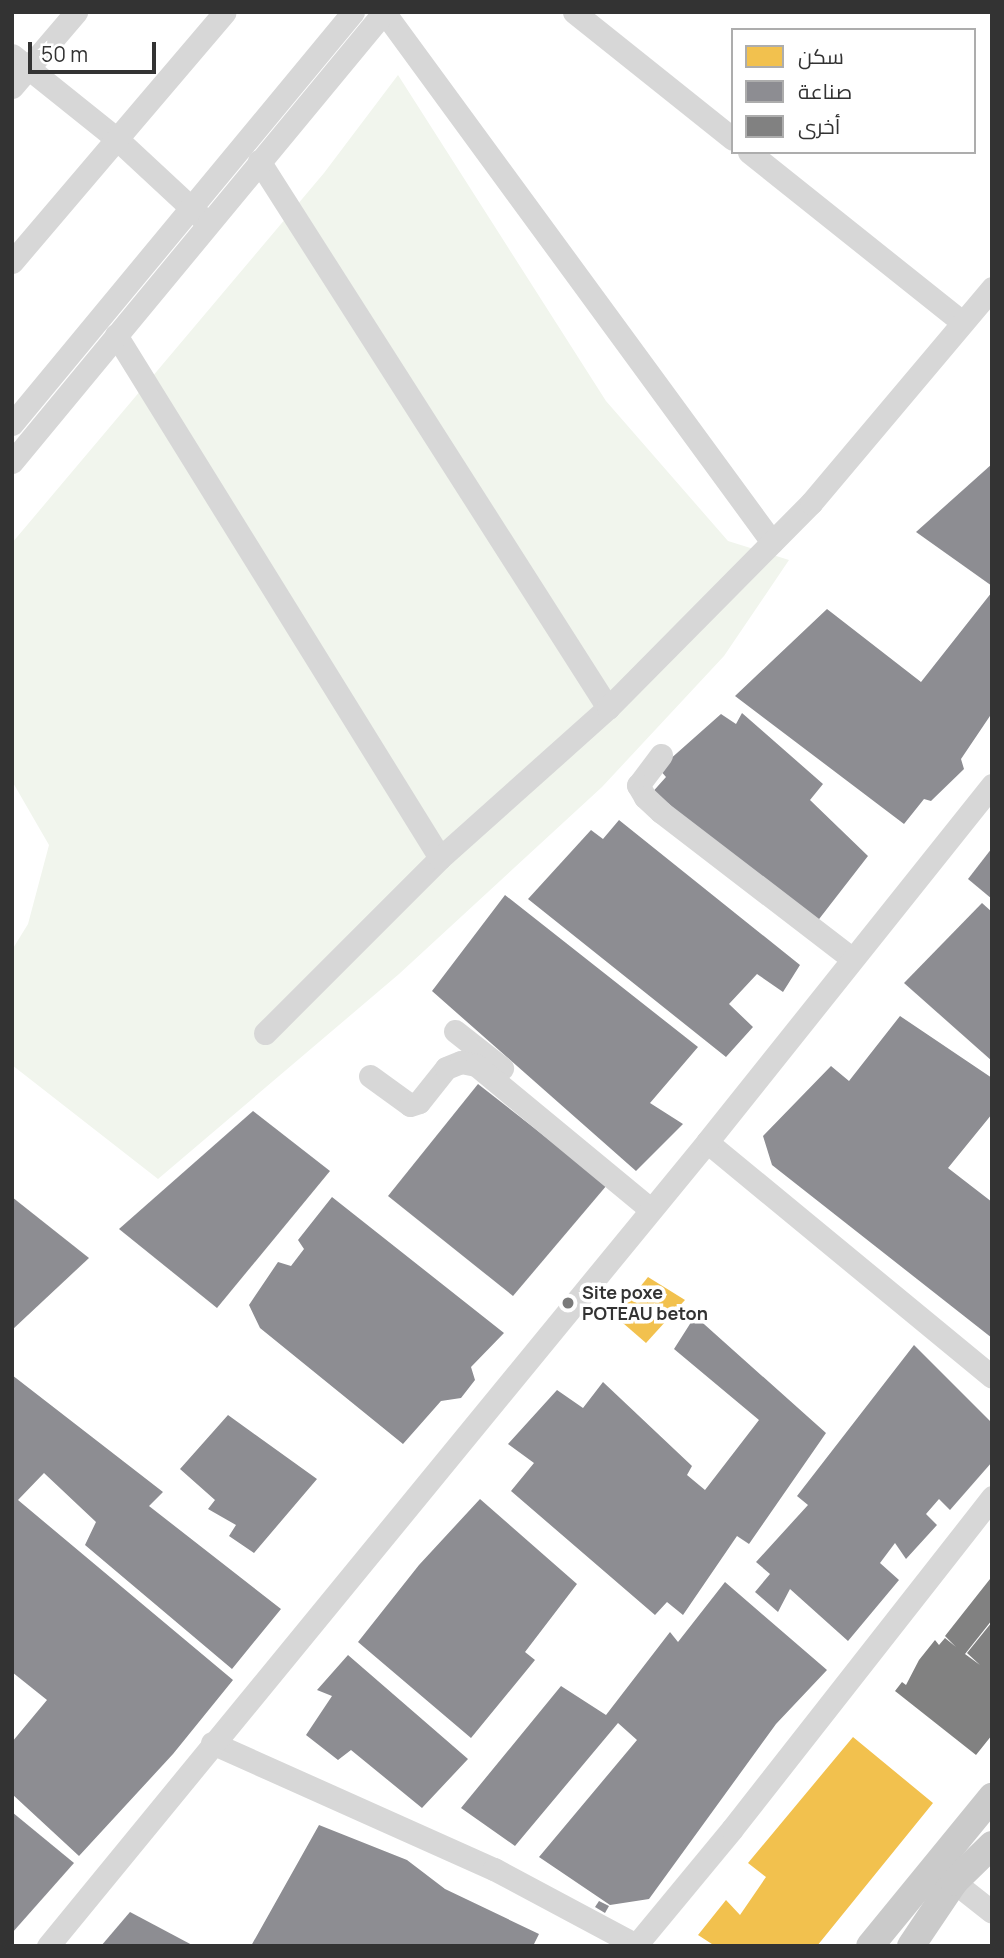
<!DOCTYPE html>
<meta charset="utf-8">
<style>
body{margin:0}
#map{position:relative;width:1004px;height:1958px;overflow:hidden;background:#fff;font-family:Manrope,Cairo,sans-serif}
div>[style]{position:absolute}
.green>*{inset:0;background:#f1f5ed}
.homes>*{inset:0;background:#f2c14e}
.industry>*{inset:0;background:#8d8d92}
.building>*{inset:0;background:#818181}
.minor>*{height:23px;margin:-11.5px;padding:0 11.5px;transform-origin:11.5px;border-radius:11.5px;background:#d7d7d7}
.major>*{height:28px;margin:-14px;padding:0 14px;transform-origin:14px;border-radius:14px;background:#cacaca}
.dots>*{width:19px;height:19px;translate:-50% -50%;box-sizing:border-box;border:4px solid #fff;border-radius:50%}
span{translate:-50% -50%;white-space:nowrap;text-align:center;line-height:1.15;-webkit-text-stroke:7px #fff;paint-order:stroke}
.poi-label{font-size:18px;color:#333;font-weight:700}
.left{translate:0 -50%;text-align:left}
.frame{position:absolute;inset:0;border:14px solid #333;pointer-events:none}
.legend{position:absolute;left:731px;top:28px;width:245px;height:126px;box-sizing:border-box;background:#fff;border:2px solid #adadad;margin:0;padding:9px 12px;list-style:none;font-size:21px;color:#333}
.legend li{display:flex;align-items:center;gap:14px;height:35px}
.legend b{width:35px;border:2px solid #adadad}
.scale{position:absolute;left:28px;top:42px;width:128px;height:32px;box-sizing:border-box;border:4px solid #333;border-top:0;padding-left:9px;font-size:21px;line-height:24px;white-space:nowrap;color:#333;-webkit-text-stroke:5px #fff;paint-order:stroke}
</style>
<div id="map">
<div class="green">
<div style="clip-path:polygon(398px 75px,606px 401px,728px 541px,789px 560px,724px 656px,602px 787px,399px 974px,158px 1179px,12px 1065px,12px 950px,28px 924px,49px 845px,12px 781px,12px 543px,324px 173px)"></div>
</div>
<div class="homes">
<div style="clip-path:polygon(648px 1277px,685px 1300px,646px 1343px,616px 1317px)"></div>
<div style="clip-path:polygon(853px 1737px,933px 1803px,817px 1946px,715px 1946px,698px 1935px,726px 1900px,740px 1915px,766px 1877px,748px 1863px)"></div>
</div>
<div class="industry">
<div style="clip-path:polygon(992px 464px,992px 586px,916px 532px)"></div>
<div style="clip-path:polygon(992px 592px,992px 713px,961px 759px,964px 769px,931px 801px,924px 799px,904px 824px,735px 696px,827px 609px,921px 682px)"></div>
<div style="clip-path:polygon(742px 713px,823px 784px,810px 800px,868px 856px,816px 923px,649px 796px,666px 777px,659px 769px,721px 714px,736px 724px)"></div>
<div style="clip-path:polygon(619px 820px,800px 965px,783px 992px,757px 974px,729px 1004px,753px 1027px,726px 1057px,528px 899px,591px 830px,603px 839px)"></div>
<div style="clip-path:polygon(992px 848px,992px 899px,968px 879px)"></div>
<div style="clip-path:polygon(505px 895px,698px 1047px,650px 1103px,683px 1124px,636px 1171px,432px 991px)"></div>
<div style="clip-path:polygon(982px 903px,992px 912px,992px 1061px,904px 983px)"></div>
<div style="clip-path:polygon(900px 1016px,992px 1078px,992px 1114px,948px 1168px,992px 1202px,992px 1338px,772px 1165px,763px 1136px,831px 1066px,849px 1081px)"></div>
<div style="clip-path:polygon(478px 1084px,607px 1185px,513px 1296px,388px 1196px)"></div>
<div style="clip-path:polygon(253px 1111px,330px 1171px,217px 1308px,119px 1229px)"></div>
<div style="clip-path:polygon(12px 1197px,89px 1258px,12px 1330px)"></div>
<div style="clip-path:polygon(332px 1197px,504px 1333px,471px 1367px,475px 1380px,461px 1398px,441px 1401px,403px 1444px,260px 1328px,249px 1305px,278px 1262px,291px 1266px,304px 1249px,298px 1240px)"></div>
<div style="clip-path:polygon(695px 1316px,826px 1433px,749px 1544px,737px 1536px,683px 1615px,667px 1602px,655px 1615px,511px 1491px,534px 1463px,508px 1444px,557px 1390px,583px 1408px,603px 1382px,692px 1466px,687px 1475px,705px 1490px,759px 1420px,674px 1349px)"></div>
<div style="clip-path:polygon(914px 1345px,992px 1423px,992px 1462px,950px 1510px,939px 1499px,926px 1514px,937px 1525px,906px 1559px,895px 1543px,880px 1563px,899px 1580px,848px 1641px,790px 1589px,778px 1612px,755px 1592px,770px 1574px,756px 1562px,808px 1505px,797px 1496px)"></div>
<div style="clip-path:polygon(12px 1375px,163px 1492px,149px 1506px,281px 1609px,232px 1669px,85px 1545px,96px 1522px,44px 1473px,18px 1500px,233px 1680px,173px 1754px,79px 1856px,12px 1794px,12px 1742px,47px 1700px,12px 1672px)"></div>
<div style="clip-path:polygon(228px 1415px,317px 1479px,254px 1553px,229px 1536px,236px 1525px,208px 1509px,215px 1500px,180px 1469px)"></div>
<div style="clip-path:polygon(480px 1499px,577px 1584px,525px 1652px,535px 1660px,471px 1738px,358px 1642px,419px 1565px)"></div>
<div style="clip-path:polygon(725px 1582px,827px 1670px,776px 1724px,649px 1899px,610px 1905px,539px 1857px,637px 1740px,618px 1723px,515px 1846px,461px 1808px,561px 1686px,606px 1715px,670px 1632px,678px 1642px)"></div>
<div style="clip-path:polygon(348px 1655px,468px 1759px,422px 1808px,351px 1750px,338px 1760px,306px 1735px,332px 1696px,317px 1690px)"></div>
<div style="clip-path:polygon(12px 1812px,74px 1863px,12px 1933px)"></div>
<div style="clip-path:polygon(319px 1825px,407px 1860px,445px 1889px,539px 1934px,533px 1946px,251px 1946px)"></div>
<div style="clip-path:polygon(599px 1901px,609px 1906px,605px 1913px,595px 1907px)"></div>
<div style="clip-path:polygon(130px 1912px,194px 1946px,101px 1946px)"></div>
</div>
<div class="building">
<div style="clip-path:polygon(990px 1579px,992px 1620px,965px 1654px,980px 1665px,967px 1653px,992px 1622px,992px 1735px,976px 1755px,895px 1691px,902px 1682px,906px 1685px,919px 1660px,935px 1640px,939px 1645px,945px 1638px,956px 1647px,945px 1636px)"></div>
</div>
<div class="minor">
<div style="left:384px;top:12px;width:657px;rotate:53.79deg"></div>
<div style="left:574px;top:12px;width:203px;rotate:38.6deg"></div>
<div style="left:12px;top:55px;width:134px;rotate:38.7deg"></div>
<div style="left:117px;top:139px;width:115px;rotate:42.9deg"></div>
<div style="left:12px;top:87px;width:99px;rotate:-49.5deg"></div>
<div style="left:749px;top:152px;width:273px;rotate:38.6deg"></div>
<div style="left:259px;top:161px;width:649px;rotate:57.46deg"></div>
<div style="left:12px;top:262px;width:328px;rotate:-49.6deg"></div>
<div style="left:116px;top:335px;width:615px;rotate:58.22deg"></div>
<div style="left:12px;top:424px;width:535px;rotate:-50.39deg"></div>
<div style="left:12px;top:462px;width:584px;rotate:-50.42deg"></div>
<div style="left:661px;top:755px;width:38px;rotate:127deg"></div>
<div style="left:638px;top:785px;width:14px;rotate:60deg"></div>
<div style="left:645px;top:797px;width:22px;rotate:43deg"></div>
<div style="left:661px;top:812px;width:240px;rotate:37.5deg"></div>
<div style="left:455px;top:1031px;width:60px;rotate:38.2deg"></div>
<div style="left:265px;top:1033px;width:247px;rotate:-45deg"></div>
<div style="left:440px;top:858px;width:225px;rotate:-41.8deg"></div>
<div style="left:608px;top:708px;width:289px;rotate:-45.3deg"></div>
<div style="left:811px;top:503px;width:281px;rotate:-49.9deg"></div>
<div style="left:370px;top:1076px;width:49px;rotate:35.9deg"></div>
<div style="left:410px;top:1105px;width:9px;rotate:-18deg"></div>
<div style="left:419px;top:1102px;width:43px;rotate:-51.5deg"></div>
<div style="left:446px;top:1068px;width:16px;rotate:-22deg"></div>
<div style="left:461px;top:1062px;width:15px;rotate:11deg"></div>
<div style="left:476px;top:1065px;width:227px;rotate:39.6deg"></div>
<div style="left:707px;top:1142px;width:369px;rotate:39.5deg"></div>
<div style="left:212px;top:1743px;width:309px;rotate:24.1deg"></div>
<div style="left:494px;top:1869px;width:163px;rotate:28.1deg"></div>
<div style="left:954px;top:1882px;width:48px;rotate:38.3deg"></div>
<div style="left:637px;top:1944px;width:149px;rotate:-50.4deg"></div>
<div style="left:732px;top:1829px;width:422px;rotate:-51.9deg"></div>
<div style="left:48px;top:1946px;width:1040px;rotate:-50.66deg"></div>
<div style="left:707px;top:1142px;width:457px;rotate:-51.4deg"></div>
</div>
<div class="major">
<div style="left:870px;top:1946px;width:193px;rotate:-50.7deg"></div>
<div style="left:911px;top:1946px;width:77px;rotate:-56.1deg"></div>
<div style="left:954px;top:1882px;width:53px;rotate:-44.2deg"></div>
</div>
<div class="dots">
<div style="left:568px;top:1303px;background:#7a7a7a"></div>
</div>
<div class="poi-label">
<span class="left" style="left:582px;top:1303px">Site poxe<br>POTEAU beton</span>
</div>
<div class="frame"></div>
<ul class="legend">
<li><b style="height:19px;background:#f2c14e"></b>سكن</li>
<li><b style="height:19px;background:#8d8d92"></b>صناعة</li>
<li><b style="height:19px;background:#818181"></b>أخرى</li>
</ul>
<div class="scale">50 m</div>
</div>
